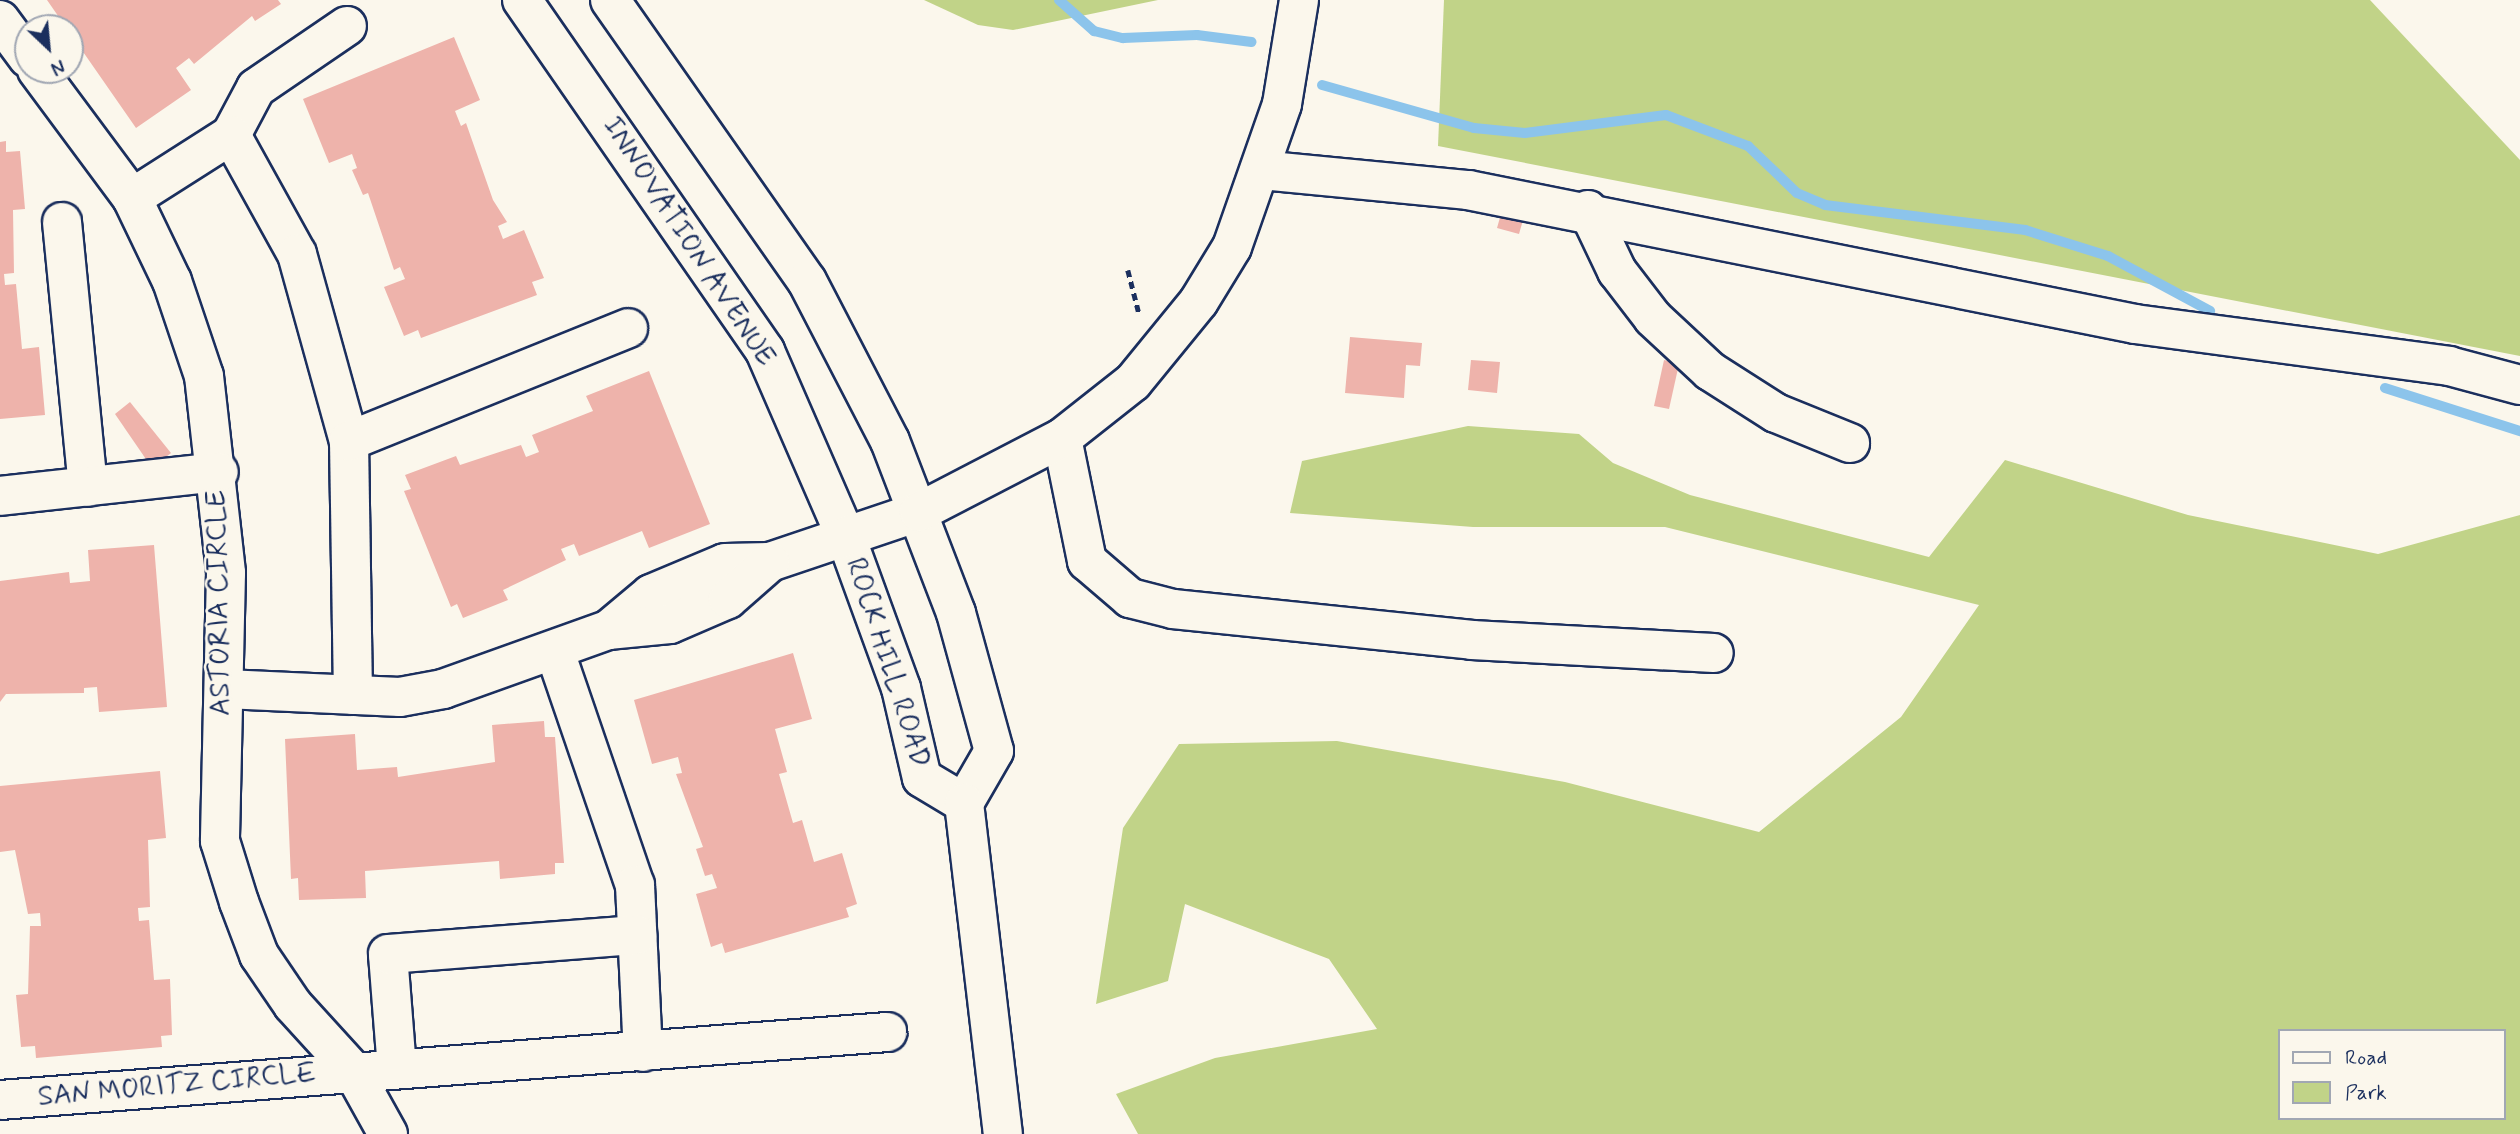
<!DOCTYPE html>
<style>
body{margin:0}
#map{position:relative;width:2520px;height:1134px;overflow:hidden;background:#fbf7ec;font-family:Mynerve,sans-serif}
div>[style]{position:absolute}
.green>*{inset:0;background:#c1d388}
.stream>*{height:10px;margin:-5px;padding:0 5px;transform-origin:5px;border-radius:5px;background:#8cc4eb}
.building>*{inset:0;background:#eeb3ab}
.path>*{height:4.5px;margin-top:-2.25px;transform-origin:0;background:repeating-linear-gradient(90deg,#1b2f5e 0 7px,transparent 0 12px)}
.roads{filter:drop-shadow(2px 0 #1b2f5e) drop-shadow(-2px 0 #1b2f5e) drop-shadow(0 2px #1b2f5e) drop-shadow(0 -2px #1b2f5e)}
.minor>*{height:38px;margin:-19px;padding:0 19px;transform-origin:19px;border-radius:19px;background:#fbf7ec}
span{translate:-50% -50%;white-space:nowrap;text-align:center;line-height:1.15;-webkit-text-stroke:5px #fbf7ec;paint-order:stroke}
.street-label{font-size:28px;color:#1b2f5e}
.legend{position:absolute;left:2278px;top:1029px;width:228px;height:91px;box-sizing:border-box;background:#fbf7ec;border:2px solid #a1a7b3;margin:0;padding:9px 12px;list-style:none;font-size:21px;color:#1b2f5e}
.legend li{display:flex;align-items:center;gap:14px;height:35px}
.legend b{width:35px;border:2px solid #a1a7b3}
.north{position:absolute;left:14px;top:14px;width:70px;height:70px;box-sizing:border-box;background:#fbf7ec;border:2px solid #a1a7b3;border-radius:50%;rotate:154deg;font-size:19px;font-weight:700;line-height:28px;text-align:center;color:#1b2f5e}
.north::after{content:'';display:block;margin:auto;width:24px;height:32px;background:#1b2f5e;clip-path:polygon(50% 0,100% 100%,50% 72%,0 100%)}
</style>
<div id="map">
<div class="green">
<div style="clip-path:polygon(924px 0,1158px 0,1013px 30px,978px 25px)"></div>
<div style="clip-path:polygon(1444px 0,2370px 0,2520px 160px,2520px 356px,1438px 146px)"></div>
<div style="clip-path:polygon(evenodd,1468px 426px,1579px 434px,1613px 463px,1690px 495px,1929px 557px,2005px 460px,2188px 515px,2378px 554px,2520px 515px,2520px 1134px,1138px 1134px,1116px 1094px,1215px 1058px,1377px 1029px,1329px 959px,1185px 904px,1168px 981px,1096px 1004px,1123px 828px,1179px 744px,1337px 741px,1565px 782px,1759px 832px,1901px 717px,1979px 605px,1665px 527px,1473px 527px,1290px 513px,1302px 461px,1468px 426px,2280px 1031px,2504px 1031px,2504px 1118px,2280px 1118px,2280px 1031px)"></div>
</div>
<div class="stream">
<div style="left:1059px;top:0;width:47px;rotate:41.5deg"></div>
<div style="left:1094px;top:31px;width:30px;rotate:14deg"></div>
<div style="left:1123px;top:38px;width:74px;rotate:-2.3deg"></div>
<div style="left:1197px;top:35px;width:55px;rotate:7.3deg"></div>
<div style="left:1322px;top:85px;width:158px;rotate:15.8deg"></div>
<div style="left:1474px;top:128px;width:51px;rotate:5.6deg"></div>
<div style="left:1525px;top:133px;width:142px;rotate:-7.3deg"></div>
<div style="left:1666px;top:115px;width:88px;rotate:20.7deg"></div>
<div style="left:1748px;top:146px;width:68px;rotate:43.8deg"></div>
<div style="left:1797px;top:193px;width:30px;rotate:23deg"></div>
<div style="left:1825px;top:205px;width:202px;rotate:7.1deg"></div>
<div style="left:2025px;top:230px;width:87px;rotate:17.4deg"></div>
<div style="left:2108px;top:256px;width:116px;rotate:28.3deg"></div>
<div style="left:2385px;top:388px;width:142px;rotate:17.7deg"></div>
</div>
<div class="building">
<div style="clip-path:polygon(47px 0,278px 0,281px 4px,255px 21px,252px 16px,194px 64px,189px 58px,176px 68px,191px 90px,136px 128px)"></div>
<div style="clip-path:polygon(454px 37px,480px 100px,455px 111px,461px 126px,466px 123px,493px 200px,507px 222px,498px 226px,503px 239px,524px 230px,544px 278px,532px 282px,537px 295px,421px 338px,418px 330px,404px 336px,384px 287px,405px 279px,400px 267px,394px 270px,368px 193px,363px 195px,352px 170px,357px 168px,352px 154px,329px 163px,303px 99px)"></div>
<div style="clip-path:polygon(6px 141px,6px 152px,20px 151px,25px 209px,13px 210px,14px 273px,4px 274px,5px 285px,16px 284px,22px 349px,39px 347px,45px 415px,0 419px,0 142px)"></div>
<div style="clip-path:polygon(1501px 214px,1523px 220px,1519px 234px,1497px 228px)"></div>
<div style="clip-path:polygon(1350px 337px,1422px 343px,1420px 366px,1406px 365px,1404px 398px,1345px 393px)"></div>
<div style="clip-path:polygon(1471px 360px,1500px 362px,1497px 393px,1468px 390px)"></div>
<div style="clip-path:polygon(1664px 360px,1679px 364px,1669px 409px,1654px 406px)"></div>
<div style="clip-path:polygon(649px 371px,710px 524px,649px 548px,642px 531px,579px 556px,574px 544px,561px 549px,566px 560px,503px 590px,508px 600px,463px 618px,457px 604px,451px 607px,404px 491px,411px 489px,405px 475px,456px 456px,460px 465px,521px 445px,526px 457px,539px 452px,532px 435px,593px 411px,586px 396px)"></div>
<div style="clip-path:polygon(130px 402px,171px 453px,152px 468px,115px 414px)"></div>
<div style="clip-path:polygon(154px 545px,167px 707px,99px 712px,97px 687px,84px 688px,84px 693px,6px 694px,0 702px,0 581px,69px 572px,70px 583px,90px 581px,88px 550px)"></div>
<div style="clip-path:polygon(793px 653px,812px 719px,775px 729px,787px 772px,779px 774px,793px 823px,802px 820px,814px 862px,842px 853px,857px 904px,846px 908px,849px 917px,725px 953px,722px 943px,711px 947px,696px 894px,717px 888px,712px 874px,705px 876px,696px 849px,703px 847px,676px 774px,682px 773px,678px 757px,652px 764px,634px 700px)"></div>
<div style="clip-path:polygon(544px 721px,545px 737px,555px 737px,564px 863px,555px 863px,555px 874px,500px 879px,499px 861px,365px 871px,366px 898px,299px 900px,298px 878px,291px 879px,285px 739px,355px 734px,357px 770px,397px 767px,398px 777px,495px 762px,492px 725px)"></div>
<div style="clip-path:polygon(160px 771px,166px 838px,148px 840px,150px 907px,138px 908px,139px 921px,149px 920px,154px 980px,170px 979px,172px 1035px,161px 1036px,162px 1047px,36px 1058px,35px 1046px,21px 1047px,16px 995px,28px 994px,30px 926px,41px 926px,40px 913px,28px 914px,15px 850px,0 852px,0 786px)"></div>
</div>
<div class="path">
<div style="left:1128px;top:270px;width:44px;rotate:75.7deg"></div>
</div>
<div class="roads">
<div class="minor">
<div style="left:522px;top:0;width:427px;rotate:55.3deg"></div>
<div style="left:765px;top:351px;width:203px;rotate:66.5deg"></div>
<div style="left:846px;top:537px;width:161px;rotate:70deg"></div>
<div style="left:901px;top:688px;width:92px;rotate:76.9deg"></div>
<div style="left:922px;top:778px;width:49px;rotate:30.8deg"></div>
<div style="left:610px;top:0;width:343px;rotate:55deg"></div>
<div style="left:807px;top:281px;width:180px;rotate:62.6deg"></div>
<div style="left:890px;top:441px;width:184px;rotate:69deg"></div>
<div style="left:956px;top:613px;width:143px;rotate:74.6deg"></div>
<div style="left:994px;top:751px;width:60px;rotate:120deg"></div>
<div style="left:964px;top:803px;width:333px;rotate:83.3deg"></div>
<div style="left:0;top:20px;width:47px;rotate:53.6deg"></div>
<div style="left:37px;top:70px;width:159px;rotate:53.4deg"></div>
<div style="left:132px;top:198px;width:92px;rotate:64.3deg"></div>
<div style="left:172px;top:281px;width:100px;rotate:71.4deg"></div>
<div style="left:204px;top:376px;width:198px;rotate:83.6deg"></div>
<div style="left:226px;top:573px;width:268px;rotate:91.3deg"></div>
<div style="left:220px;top:841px;width:64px;rotate:72.7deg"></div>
<div style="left:239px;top:902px;width:57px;rotate:69.3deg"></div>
<div style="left:259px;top:955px;width:60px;rotate:55.8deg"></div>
<div style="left:293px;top:1005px;width:89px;rotate:47.7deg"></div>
<div style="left:353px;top:1071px;width:72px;rotate:60.9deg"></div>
<div style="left:231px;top:135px;width:53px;rotate:-62deg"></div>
<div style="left:256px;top:88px;width:110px;rotate:-34.3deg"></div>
<div style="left:1260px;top:170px;width:209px;rotate:5.5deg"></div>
<div style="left:1468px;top:190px;width:680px;rotate:11.36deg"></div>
<div style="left:2135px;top:324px;width:317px;rotate:7.6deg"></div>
<div style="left:2449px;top:366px;width:73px;rotate:15deg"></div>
<div style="left:132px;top:198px;width:117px;rotate:-32.5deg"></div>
<div style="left:231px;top:135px;width:136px;rotate:61deg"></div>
<div style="left:297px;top:254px;width:194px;rotate:74.5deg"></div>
<div style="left:349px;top:441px;width:254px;rotate:89.1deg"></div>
<div style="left:1588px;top:210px;width:68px;rotate:64.6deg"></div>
<div style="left:1617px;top:271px;width:59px;rotate:52.5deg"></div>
<div style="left:1653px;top:318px;width:78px;rotate:42.9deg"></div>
<div style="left:1710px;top:371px;width:78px;rotate:32.5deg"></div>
<div style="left:1776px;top:413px;width:80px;rotate:22.1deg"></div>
<div style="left:62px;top:222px;width:266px;rotate:84.4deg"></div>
<div style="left:1062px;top:438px;width:126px;rotate:78.5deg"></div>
<div style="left:1087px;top:561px;width:57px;rotate:40.7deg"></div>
<div style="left:1130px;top:598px;width:44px;rotate:14.3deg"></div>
<div style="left:1173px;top:609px;width:301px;rotate:5.9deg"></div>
<div style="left:1472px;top:640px;width:242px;rotate:3.1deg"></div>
<div style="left:349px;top:441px;width:301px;rotate:-22deg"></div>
<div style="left:0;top:496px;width:220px;rotate:-6.3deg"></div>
<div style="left:608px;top:630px;width:56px;rotate:-39.9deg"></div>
<div style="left:651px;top:594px;width:80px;rotate:-22.7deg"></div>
<div style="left:725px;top:563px;width:45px;rotate:-1.3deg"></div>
<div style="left:770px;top:562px;width:157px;rotate:-18.6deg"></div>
<div style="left:919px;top:512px;width:161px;rotate:-27.4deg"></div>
<div style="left:1062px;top:438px;width:90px;rotate:-38.3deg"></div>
<div style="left:1133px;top:382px;width:104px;rotate:-50.8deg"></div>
<div style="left:1199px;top:301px;width:63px;rotate:-58.6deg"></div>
<div style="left:1232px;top:247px;width:151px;rotate:-70.7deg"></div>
<div style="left:1282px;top:104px;width:105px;rotate:-80.7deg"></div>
<div style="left:555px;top:652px;width:246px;rotate:71.1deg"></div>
<div style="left:635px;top:885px;width:167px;rotate:87.3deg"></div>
<div style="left:225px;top:689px;width:175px;rotate:2.6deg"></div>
<div style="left:400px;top:697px;width:44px;rotate:-10.5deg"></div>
<div style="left:443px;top:689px;width:175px;rotate:-19.7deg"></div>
<div style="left:608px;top:630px;width:62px;rotate:-5.5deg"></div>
<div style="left:670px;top:624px;width:63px;rotate:-23.3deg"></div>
<div style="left:728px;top:599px;width:56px;rotate:-41.4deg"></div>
<div style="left:397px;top:1069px;width:115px;rotate:-94.5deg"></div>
<div style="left:388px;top:954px;width:250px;rotate:-4.4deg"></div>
<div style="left:0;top:1100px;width:890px;rotate:-4.38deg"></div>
</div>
</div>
<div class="street-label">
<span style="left:688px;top:242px;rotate:57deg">INNOVATION AVENUE</span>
<span style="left:220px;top:603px;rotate:-91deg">ASTORIA CIRCLE</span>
<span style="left:887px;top:663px;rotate:72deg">ROCK HILL ROAD</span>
<span style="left:177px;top:1086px;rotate:-5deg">SAN MORITZ CIRCLE</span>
</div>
<ul class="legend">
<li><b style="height:9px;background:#fbf7ec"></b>Road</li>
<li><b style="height:19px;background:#c1d388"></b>Park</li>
</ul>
<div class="north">N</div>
</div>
